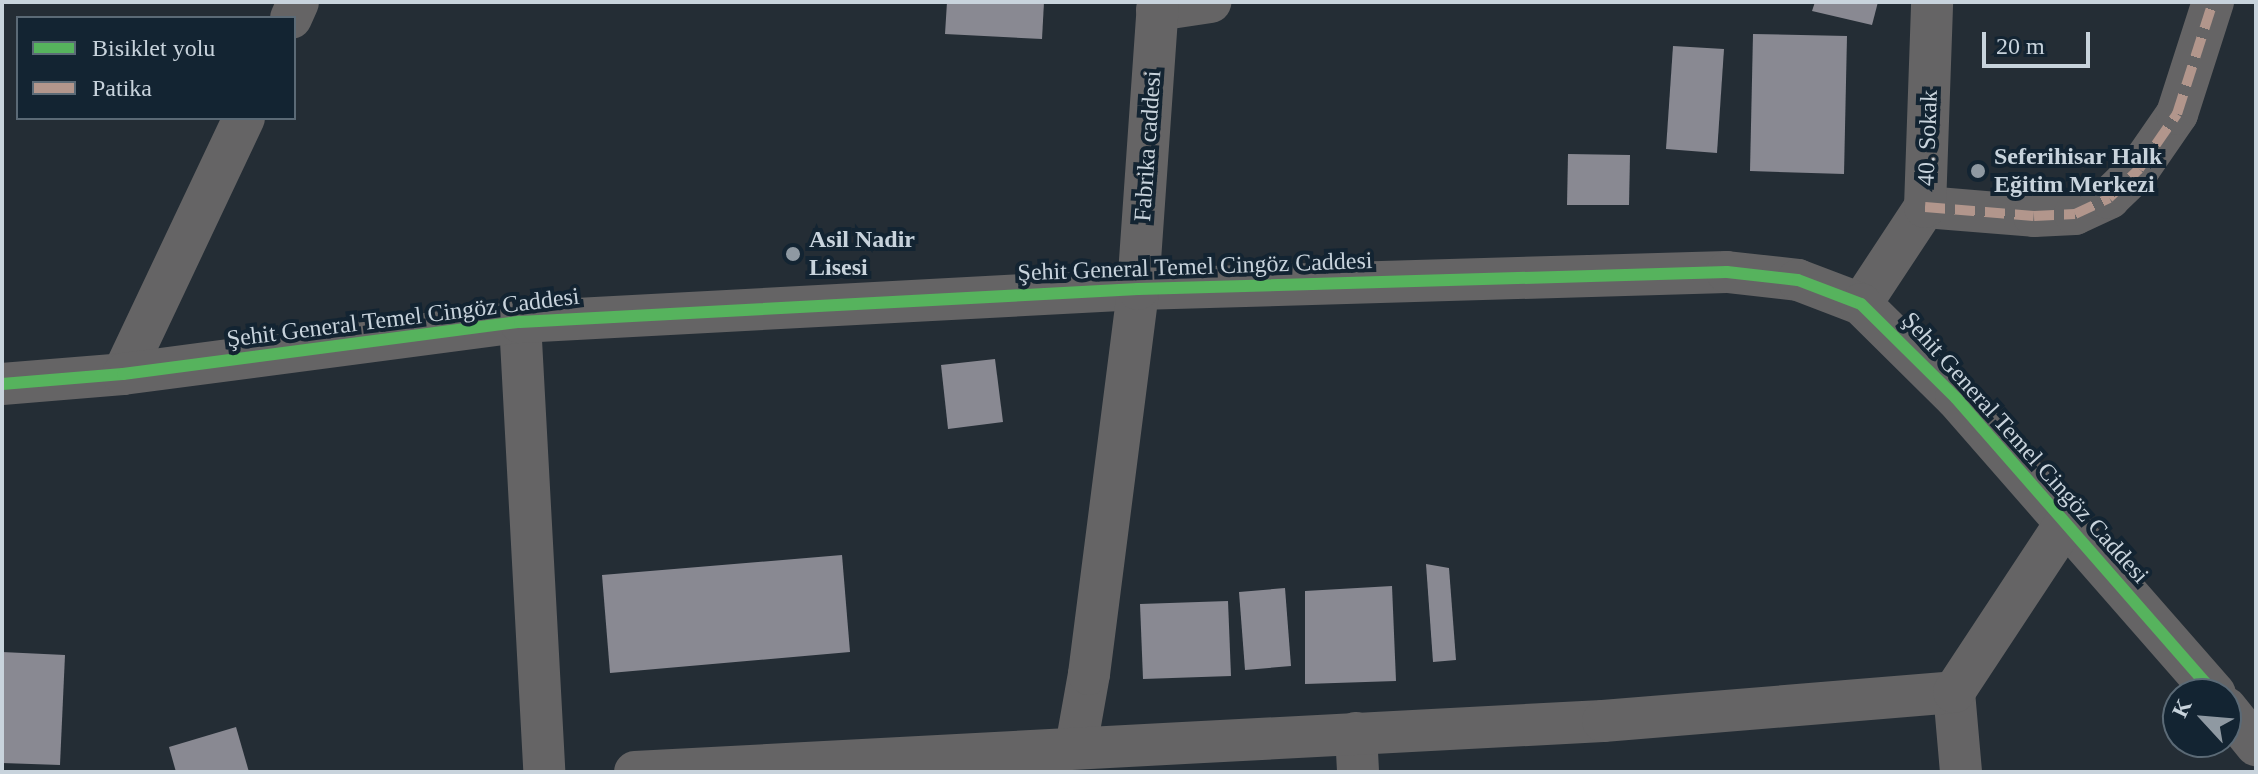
<!DOCTYPE html>
<meta charset="utf-8">
<style>
body{margin:0}
#map{position:relative;width:2258px;height:774px;overflow:hidden;background:#242d35;font-family:Georgia,serif}
div>[style]{position:absolute}
.building>*{inset:0;background:#898992}
.minor>*{height:42px;margin:-21px;padding:0 21px;transform-origin:21px;border-radius:21px;background:#656465}
.quiet>*{height:10px;margin-top:-5px;transform-origin:0;background:repeating-linear-gradient(90deg,#b2968c 0 20px,transparent 0 30px)}
.cycleway>*{height:12px;margin:-6px;padding:0 6px;transform-origin:6px;border-radius:6px;background:#56b35d}
.dots>*{width:22px;height:22px;translate:-50% -50%;box-sizing:border-box;border:4px solid #132432;border-radius:50%}
span{translate:-50% -50%;white-space:nowrap;text-align:center;line-height:1.15;-webkit-text-stroke:8px #132432;paint-order:stroke}
.street-label{font-size:24px;color:#c8d3dc}
.poi-label{font-size:24px;color:#c8d3dc;font-weight:700}
.left{translate:0 -50%;text-align:left}
.frame{position:absolute;inset:0;border:4px solid #c8d3dc;pointer-events:none}
.legend{position:absolute;left:16px;top:16px;width:280px;height:104px;box-sizing:border-box;background:#132432;border:2px solid #5b6a76;margin:0;padding:10px 14px;list-style:none;font-size:24px;color:#c8d3dc}
.legend li{display:flex;align-items:center;gap:16px;height:40px}
.legend b{width:40px;border:2px solid #5b6a76}
.north{position:absolute;left:2162px;top:678px;width:80px;height:80px;box-sizing:border-box;background:#132432;border:2px solid #5b6a76;border-radius:50%;rotate:296deg;font-size:22px;font-weight:700;line-height:32px;text-align:center;color:#c8d3dc}
.north::after{content:'';display:block;margin:auto;width:28px;height:36px;background:#8f99a2;clip-path:polygon(50% 0,100% 100%,50% 72%,0 100%)}
.scale{position:absolute;left:1982px;top:32px;width:108px;height:36px;box-sizing:border-box;border:4px solid #c8d3dc;border-top:0;padding-left:10px;font-size:24px;line-height:28px;white-space:nowrap;color:#c8d3dc;-webkit-text-stroke:6px #132432;paint-order:stroke}
</style>
<div id="map">
<div class="building">
<div style="clip-path:polygon(947px 2px,1044px 2px,1042px 39px,945px 34px)"></div>
<div style="clip-path:polygon(1815px 2px,1878px 2px,1872px 25px,1812px 11px)"></div>
<div style="clip-path:polygon(1753px 34px,1847px 36px,1844px 174px,1750px 171px)"></div>
<div style="clip-path:polygon(1673px 46px,1724px 49px,1717px 153px,1666px 149px)"></div>
<div style="clip-path:polygon(1568px 154px,1630px 155px,1629px 205px,1567px 205px)"></div>
<div style="clip-path:polygon(995px 359px,1003px 422px,948px 429px,941px 365px)"></div>
<div style="clip-path:polygon(842px 555px,850px 652px,610px 673px,602px 575px)"></div>
<div style="clip-path:polygon(1426px 564px,1449px 568px,1456px 660px,1433px 662px)"></div>
<div style="clip-path:polygon(1392px 586px,1396px 681px,1305px 684px,1305px 591px)"></div>
<div style="clip-path:polygon(1285px 588px,1291px 666px,1245px 670px,1239px 592px)"></div>
<div style="clip-path:polygon(1228px 601px,1231px 676px,1143px 679px,1140px 604px)"></div>
<div style="clip-path:polygon(2px 652px,65px 655px,60px 765px,2px 763px)"></div>
<div style="clip-path:polygon(236px 727px,249px 772px,176px 772px,169px 747px)"></div>
</div>
<div class="minor">
<div style="left:1157px;top:10px;width:54px;rotate:-8.6deg"></div>
<div style="left:291px;top:18px;width:17px;rotate:-66deg"></div>
<div style="left:1925px;top:207px;width:109px;rotate:4.7deg"></div>
<div style="left:2034px;top:216px;width:41px;rotate:-2.8deg"></div>
<div style="left:2075px;top:214px;width:38px;rotate:-25deg"></div>
<div style="left:2109px;top:198px;width:42px;rotate:-44deg"></div>
<div style="left:2139px;top:169px;width:67px;rotate:-55.4deg"></div>
<div style="left:2177px;top:114px;width:118px;rotate:-72.2deg"></div>
<div style="left:1861px;top:304px;width:116px;rotate:-56.6deg"></div>
<div style="left:1925px;top:207px;width:205px;rotate:-88deg"></div>
<div style="left:520px;top:322px;width:451px;rotate:86.9deg"></div>
<div style="left:123px;top:374px;width:283px;rotate:-64.7deg"></div>
<div style="left:2px;top:384px;width:121px;rotate:-4.7deg"></div>
<div style="left:123px;top:374px;width:400px;rotate:-7.5deg"></div>
<div style="left:520px;top:322px;width:619px;rotate:-3.06deg"></div>
<div style="left:1138px;top:289px;width:589px;rotate:-1.65deg"></div>
<div style="left:1727px;top:272px;width:71px;rotate:6.4deg"></div>
<div style="left:1798px;top:280px;width:67px;rotate:20.9deg"></div>
<div style="left:1861px;top:304px;width:134px;rotate:44.7deg"></div>
<div style="left:1956px;top:398px;width:393px;rotate:48.8deg"></div>
<div style="left:1954px;top:692px;width:80px;rotate:85deg"></div>
<div style="left:2226px;top:708px;width:48px;rotate:51deg"></div>
<div style="left:1356px;top:733px;width:39px;rotate:87deg"></div>
<div style="left:1076px;top:747px;width:74px;rotate:-79.9deg"></div>
<div style="left:1089px;top:674px;width:388px;rotate:-82.7deg"></div>
<div style="left:1138px;top:289px;width:288px;rotate:-86deg"></div>
<div style="left:635px;top:772px;width:969px;rotate:-3.02deg"></div>
<div style="left:1603px;top:721px;width:352px;rotate:-4.7deg"></div>
<div style="left:1954px;top:692px;width:204px;rotate:-56.6deg"></div>
</div>
<div class="quiet">
<div style="left:1925px;top:207px;width:109px;rotate:4.7deg"></div>
<div style="left:2034px;top:216px;width:41px;rotate:-2.8deg"></div>
<div style="left:2075px;top:214px;width:38px;rotate:-25deg"></div>
<div style="left:2109px;top:198px;width:42px;rotate:-44deg"></div>
<div style="left:2139px;top:169px;width:67px;rotate:-55.4deg"></div>
<div style="left:2177px;top:114px;width:118px;rotate:-72.2deg"></div>
</div>
<div class="cycleway">
<div style="left:2px;top:384px;width:121px;rotate:-4.7deg"></div>
<div style="left:123px;top:374px;width:400px;rotate:-7.5deg"></div>
<div style="left:520px;top:322px;width:619px;rotate:-3.06deg"></div>
<div style="left:1138px;top:289px;width:589px;rotate:-1.65deg"></div>
<div style="left:1727px;top:272px;width:71px;rotate:6.4deg"></div>
<div style="left:1798px;top:280px;width:67px;rotate:20.9deg"></div>
<div style="left:1861px;top:304px;width:134px;rotate:44.7deg"></div>
<div style="left:1956px;top:398px;width:393px;rotate:48.8deg"></div>
</div>
<div class="dots">
<div style="left:1978px;top:171px;background:#8f99a2"></div>
<div style="left:793px;top:254px;background:#8f99a2"></div>
</div>
<div class="street-label">
<span style="left:1928px;top:138px;rotate:-88deg">40. Sokak</span>
<span style="left:1148px;top:146px;rotate:-86deg">Fabrika caddesi</span>
<span style="left:1195px;top:267px;rotate:-2deg">Şehit General Temel Cingöz Caddesi</span>
<span style="left:403px;top:318px;rotate:-7deg">Şehit General Temel Cingöz Caddesi</span>
<span style="left:2025px;top:448px;rotate:48deg">Şehit General Temel Cingöz Caddesi</span>
</div>
<div class="poi-label">
<span class="left" style="left:1994px;top:171px">Seferihisar Halk<br>Eğitim Merkezi</span>
<span class="left" style="left:809px;top:254px">Asil Nadir<br>Lisesi</span>
</div>
<div class="frame"></div>
<ul class="legend">
<li><b style="height:10px;background:#56b35d"></b>Bisiklet yolu</li>
<li><b style="height:10px;background:#b2968c"></b>Patika</li>
</ul>
<div class="north">K</div>
<div class="scale">20 m</div>
</div>
